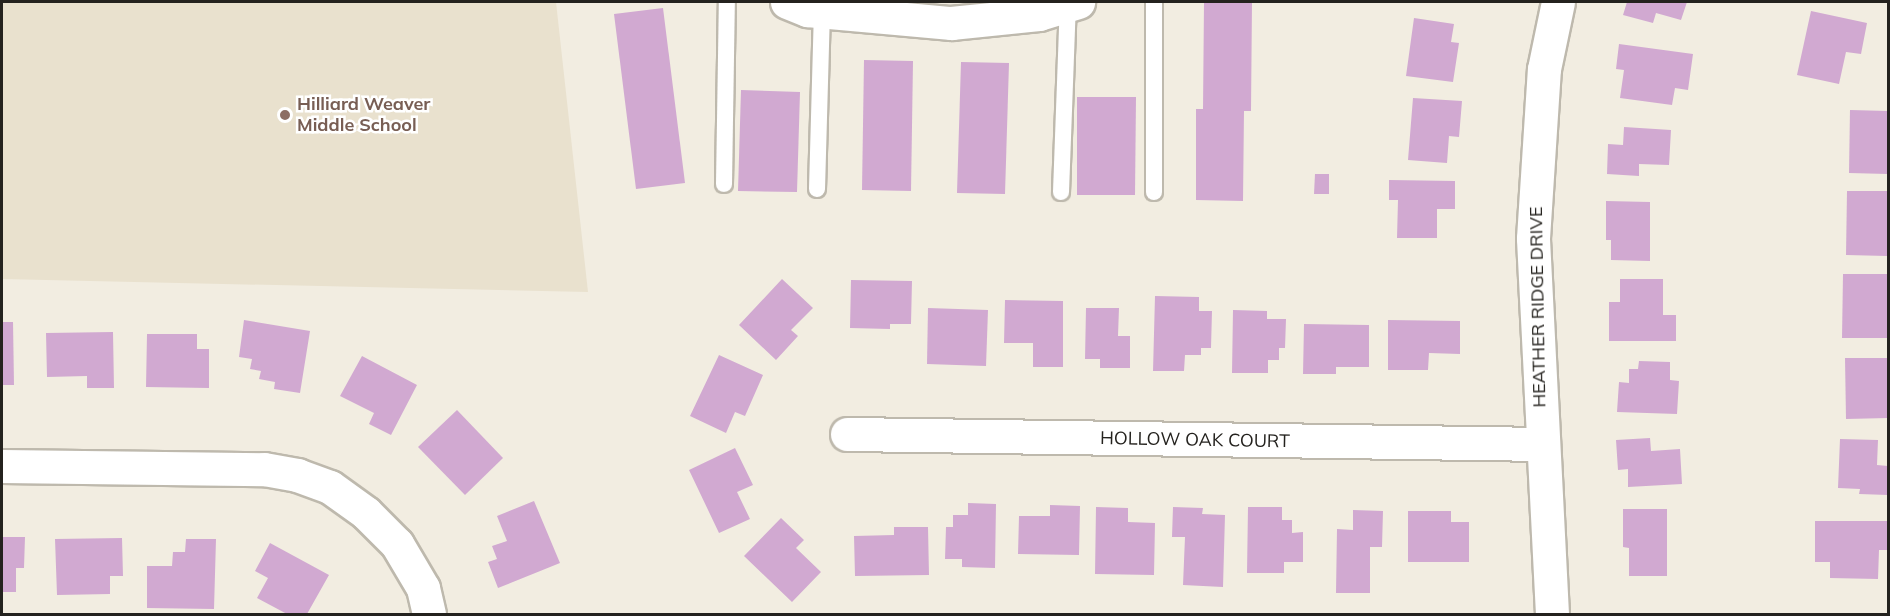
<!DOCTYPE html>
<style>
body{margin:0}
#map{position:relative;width:1890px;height:616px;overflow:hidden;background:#f2ede1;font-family:Mulish,sans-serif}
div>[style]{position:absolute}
.built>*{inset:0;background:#e9e1ce}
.building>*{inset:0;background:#d1a9d1}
.roads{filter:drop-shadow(2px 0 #beb9ad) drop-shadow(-2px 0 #beb9ad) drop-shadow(0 2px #beb9ad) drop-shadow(0 -2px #beb9ad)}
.service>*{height:16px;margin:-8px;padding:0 8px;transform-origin:8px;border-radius:8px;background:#fff}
.minor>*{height:33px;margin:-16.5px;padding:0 16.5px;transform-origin:16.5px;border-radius:16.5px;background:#fff}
.dots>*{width:16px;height:16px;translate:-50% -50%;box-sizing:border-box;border:3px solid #fff;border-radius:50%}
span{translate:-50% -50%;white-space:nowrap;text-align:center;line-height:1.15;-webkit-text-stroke:5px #fff;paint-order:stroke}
.education-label{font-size:18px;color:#785e54;font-weight:700}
.left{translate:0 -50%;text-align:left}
.street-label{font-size:18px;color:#24221e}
.frame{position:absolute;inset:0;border:3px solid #24221e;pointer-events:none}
</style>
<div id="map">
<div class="built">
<div style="clip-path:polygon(2px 2px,556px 2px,588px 292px,2px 279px)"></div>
</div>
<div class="building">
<div style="clip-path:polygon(1204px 2px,1252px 2px,1251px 111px,1244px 111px,1243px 201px,1196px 200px,1196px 109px,1203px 109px)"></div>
<div style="clip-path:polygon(1627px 2px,1687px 2px,1681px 20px,1656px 13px,1653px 23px,1623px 15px)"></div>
<div style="clip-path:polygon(663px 8px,685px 183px,636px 189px,614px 14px)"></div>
<div style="clip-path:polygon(1811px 11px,1867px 23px,1861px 54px,1846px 52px,1839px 84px,1797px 75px)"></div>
<div style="clip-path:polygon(1414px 18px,1454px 24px,1451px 42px,1459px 43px,1453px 82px,1406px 76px)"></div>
<div style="clip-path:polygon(1619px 44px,1693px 54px,1688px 90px,1675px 88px,1672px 105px,1620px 98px,1624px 70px,1616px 69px)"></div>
<div style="clip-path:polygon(864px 60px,913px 61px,911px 191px,862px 190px)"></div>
<div style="clip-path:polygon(961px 62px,1009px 63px,1005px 194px,957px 193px)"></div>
<div style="clip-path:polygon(741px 90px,800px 92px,797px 192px,738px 191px)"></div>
<div style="clip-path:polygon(1077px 97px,1136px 97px,1135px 195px,1077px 195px)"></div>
<div style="clip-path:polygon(1413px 98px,1462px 101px,1459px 137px,1449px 136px,1447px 163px,1408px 160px)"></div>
<div style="clip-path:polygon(1850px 110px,1888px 111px,1888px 174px,1849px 173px)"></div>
<div style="clip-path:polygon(1624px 127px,1671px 130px,1669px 165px,1639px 164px,1639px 176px,1607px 174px,1608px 144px,1623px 145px)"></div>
<div style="clip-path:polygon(1315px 174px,1329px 174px,1329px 194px,1314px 194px)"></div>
<div style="clip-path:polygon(1389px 180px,1455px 181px,1455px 209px,1437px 209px,1437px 238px,1397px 238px,1398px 200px,1389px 200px)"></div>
<div style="clip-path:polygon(1847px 191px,1888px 191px,1887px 256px,1846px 255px)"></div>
<div style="clip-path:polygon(1606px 201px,1650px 202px,1650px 261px,1611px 260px,1611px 240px,1606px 240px)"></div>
<div style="clip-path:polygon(1843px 274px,1888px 274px,1887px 338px,1842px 338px)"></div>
<div style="clip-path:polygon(782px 279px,813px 308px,791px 330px,798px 336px,776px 360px,739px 325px)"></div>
<div style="clip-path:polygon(1620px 279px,1663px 279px,1663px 315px,1676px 315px,1676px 341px,1609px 341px,1609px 302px,1620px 302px)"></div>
<div style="clip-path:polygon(851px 280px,912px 281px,911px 324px,890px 324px,890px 329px,850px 328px)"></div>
<div style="clip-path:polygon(1155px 296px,1199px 297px,1199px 311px,1212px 311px,1211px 348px,1201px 348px,1201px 355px,1185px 355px,1184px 371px,1153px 371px)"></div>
<div style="clip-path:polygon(1005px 300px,1063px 301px,1063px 367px,1033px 367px,1033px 343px,1004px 343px)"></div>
<div style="clip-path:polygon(928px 308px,988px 310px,986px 366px,927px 364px)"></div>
<div style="clip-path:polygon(1086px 308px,1119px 308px,1118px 336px,1130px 336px,1130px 368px,1100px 368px,1100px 359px,1085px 359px)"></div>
<div style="clip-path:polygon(1233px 310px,1267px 311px,1267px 319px,1286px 319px,1285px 348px,1279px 348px,1279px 360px,1268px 360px,1268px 373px,1232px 373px)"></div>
<div style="clip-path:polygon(244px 320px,310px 331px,300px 393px,274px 389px,275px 382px,259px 379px,261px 371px,250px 369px,252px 359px,239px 357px)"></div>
<div style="clip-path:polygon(1388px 320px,1460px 321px,1460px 354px,1429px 353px,1428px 370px,1388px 370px)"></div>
<div style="clip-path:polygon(2px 322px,13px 322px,14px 385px,2px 385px)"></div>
<div style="clip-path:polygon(1304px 324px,1369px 325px,1369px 367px,1336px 367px,1336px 374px,1303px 374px)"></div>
<div style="clip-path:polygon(113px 332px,114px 388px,87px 388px,87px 376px,47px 377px,46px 333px)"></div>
<div style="clip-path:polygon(147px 334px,197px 334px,197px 349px,209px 349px,209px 388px,146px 387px)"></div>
<div style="clip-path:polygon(719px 355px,763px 375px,745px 416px,735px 412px,726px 433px,690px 416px)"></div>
<div style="clip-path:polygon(362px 356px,417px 385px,391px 435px,369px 424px,374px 413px,340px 396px)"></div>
<div style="clip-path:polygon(1845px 358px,1888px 358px,1888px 418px,1846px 419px)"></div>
<div style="clip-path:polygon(1639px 361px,1670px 362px,1670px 380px,1679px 381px,1677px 414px,1617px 412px,1619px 382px,1629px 383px,1629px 369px,1638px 369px)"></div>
<div style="clip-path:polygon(457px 410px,503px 458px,465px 495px,418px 447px)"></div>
<div style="clip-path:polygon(1650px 438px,1651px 451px,1680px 449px,1682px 484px,1628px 487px,1628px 469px,1618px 470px,1616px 440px)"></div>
<div style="clip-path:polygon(1840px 439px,1878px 440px,1877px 465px,1888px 466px,1888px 495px,1859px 494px,1860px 489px,1838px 488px)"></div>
<div style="clip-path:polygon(735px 448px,753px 485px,737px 492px,750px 519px,719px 533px,689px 470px)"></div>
<div style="clip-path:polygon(534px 501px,560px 563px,498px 588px,488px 562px,497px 559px,492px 546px,507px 541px,497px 516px)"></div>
<div style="clip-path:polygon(968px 503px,996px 504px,995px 568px,962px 567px,962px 559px,945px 559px,946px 527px,953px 527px,953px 515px,968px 515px)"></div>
<div style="clip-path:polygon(1050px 505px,1080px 506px,1079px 555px,1018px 554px,1019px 516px,1050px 516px)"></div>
<div style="clip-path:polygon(1096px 507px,1128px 508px,1128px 522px,1155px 523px,1154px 575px,1095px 574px)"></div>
<div style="clip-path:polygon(1173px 507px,1203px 508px,1202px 514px,1225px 515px,1223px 587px,1183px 585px,1185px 537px,1172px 537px)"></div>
<div style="clip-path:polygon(1248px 507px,1282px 507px,1282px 520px,1292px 520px,1292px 533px,1303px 532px,1303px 562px,1284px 562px,1284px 573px,1247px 573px)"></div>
<div style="clip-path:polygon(1623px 509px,1667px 509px,1667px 576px,1629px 576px,1629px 548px,1623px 547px)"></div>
<div style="clip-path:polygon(1353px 510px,1383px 511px,1382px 547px,1370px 547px,1370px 593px,1336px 593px,1337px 529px,1353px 530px)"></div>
<div style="clip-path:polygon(1408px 511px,1451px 511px,1451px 522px,1469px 522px,1469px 562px,1408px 562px)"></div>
<div style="clip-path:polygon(781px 518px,804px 540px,796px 548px,821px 572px,792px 602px,744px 556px)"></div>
<div style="clip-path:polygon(1815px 521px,1888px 521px,1888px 550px,1879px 550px,1878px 579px,1830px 578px,1830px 562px,1815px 562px)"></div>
<div style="clip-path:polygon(894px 527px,928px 527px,929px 575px,855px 576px,854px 536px,894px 535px)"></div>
<div style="clip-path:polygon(2px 537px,25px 537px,24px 568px,16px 568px,16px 592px,2px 592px)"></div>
<div style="clip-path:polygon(122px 538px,123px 576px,110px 576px,110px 594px,57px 595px,55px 539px)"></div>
<div style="clip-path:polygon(186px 539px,216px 539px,214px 609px,147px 608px,147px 566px,172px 566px,173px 552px,185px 552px)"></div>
<div style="clip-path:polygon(270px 543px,329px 575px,307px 614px,287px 614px,257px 598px,268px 578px,255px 571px)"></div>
</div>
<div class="roads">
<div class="service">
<div style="left:724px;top:184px;width:182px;rotate:-89.1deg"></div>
<div style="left:817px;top:189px;width:178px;rotate:-88.4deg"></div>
<div style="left:1061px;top:192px;width:190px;rotate:-87.9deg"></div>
<div style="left:1154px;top:192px;width:190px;rotate:-90deg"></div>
</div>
<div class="minor">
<div style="left:787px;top:2px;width:22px;rotate:22deg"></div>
<div style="left:807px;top:10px;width:145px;rotate:5.2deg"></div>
<div style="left:951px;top:23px;width:88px;rotate:-5.8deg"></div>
<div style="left:1039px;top:14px;width:41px;rotate:-17.1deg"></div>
<div style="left:847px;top:434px;width:695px;rotate:0.82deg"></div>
<div style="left:2px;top:466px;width:262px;rotate:0.7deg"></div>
<div style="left:264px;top:469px;width:34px;rotate:10deg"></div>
<div style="left:297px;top:475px;width:35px;rotate:20deg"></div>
<div style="left:330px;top:487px;width:44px;rotate:35.8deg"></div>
<div style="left:366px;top:513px;width:44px;rotate:45deg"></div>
<div style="left:397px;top:544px;width:51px;rotate:59.4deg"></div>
<div style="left:423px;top:588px;width:27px;rotate:77deg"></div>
<div style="left:1552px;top:614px;width:376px;rotate:-92.9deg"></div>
<div style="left:1533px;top:238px;width:169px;rotate:-86.3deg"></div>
<div style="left:1544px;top:69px;width:68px;rotate:-78.2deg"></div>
</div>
</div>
<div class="dots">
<div style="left:285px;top:115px;background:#8d6e63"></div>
</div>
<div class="education-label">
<span class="left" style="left:297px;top:115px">Hilliard Weaver<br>Middle School</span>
</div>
<div class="street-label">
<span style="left:1538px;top:307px;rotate:-91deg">HEATHER RIDGE DRIVE</span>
<span style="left:1195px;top:440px;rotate:1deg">HOLLOW OAK COURT</span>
</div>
<div class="frame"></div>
</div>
